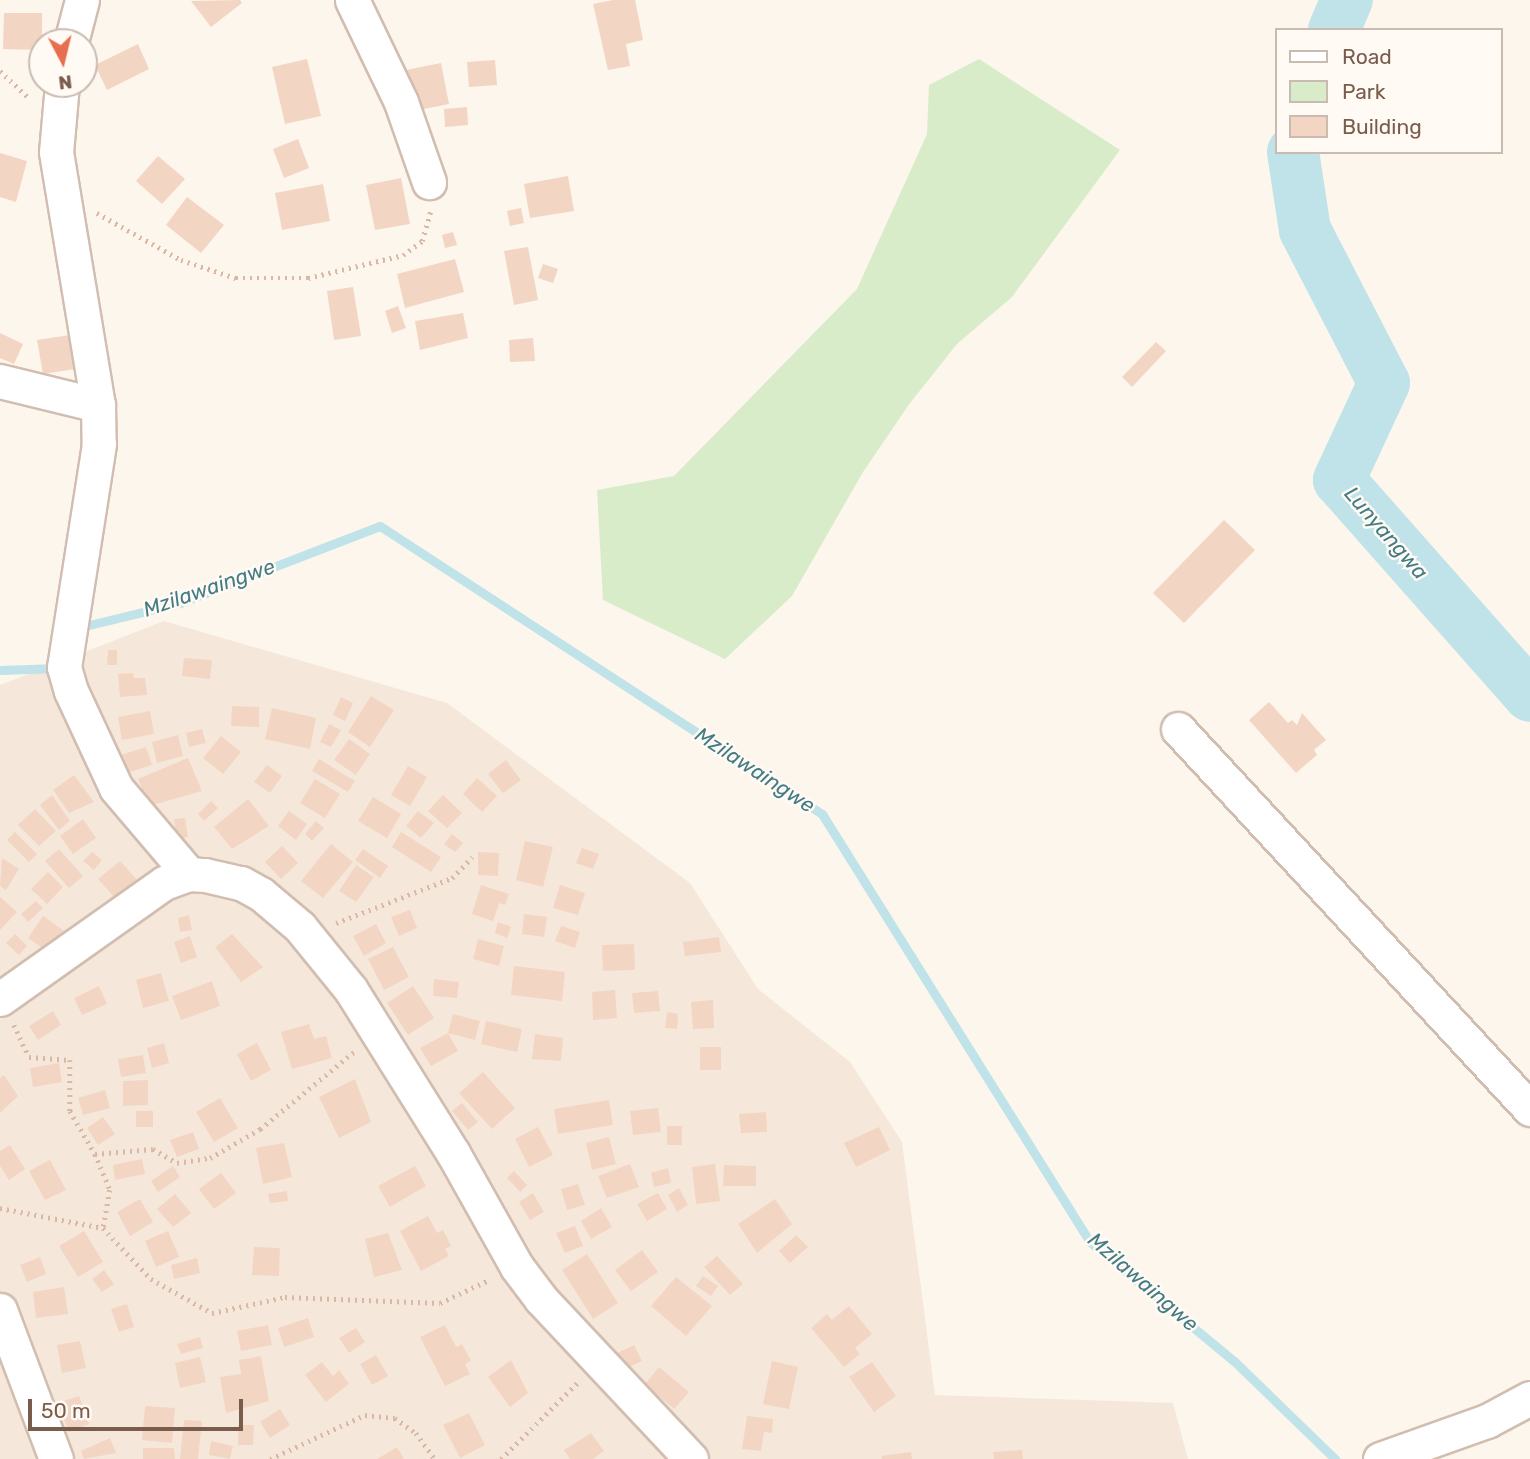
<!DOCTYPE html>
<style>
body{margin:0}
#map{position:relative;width:1530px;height:1459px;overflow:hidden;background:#fdf6ec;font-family:Rubik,sans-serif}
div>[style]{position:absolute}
.residential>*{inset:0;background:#f5e8da}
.green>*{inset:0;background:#d8ecc9}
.stream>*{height:9px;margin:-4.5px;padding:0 4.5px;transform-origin:4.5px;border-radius:4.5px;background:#bfe3e8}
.river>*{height:52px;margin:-26px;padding:0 26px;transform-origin:26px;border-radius:26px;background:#bfe3e8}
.building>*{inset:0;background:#f3d5c3}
.path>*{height:4.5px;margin-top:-2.25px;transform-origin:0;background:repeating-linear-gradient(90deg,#d9b8a5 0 2px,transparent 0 7px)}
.roads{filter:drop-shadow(2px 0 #d1beb0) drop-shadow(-2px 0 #d1beb0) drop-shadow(0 2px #d1beb0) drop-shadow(0 -2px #d1beb0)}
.street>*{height:33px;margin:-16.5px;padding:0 16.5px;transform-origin:16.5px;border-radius:16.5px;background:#fff}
span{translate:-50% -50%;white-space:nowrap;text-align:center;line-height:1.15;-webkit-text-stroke:5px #fffaf3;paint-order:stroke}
.water-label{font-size:21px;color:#437c86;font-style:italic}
.legend{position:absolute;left:1275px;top:28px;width:228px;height:126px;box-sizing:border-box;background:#fffaf3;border:2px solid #cabbb1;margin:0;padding:9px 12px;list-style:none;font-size:21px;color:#7a5c4d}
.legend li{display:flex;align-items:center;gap:14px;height:35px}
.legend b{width:35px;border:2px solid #cabbb1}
.north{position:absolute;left:28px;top:28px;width:70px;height:70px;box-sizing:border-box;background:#fffaf3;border:2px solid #cabbb1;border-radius:50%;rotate:173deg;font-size:19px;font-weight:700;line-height:28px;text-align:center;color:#7a5c4d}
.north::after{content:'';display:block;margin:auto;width:24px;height:32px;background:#e76f51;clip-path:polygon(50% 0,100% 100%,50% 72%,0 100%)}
.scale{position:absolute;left:28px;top:1399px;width:215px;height:32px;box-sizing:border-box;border:4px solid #7a5c4d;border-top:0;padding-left:9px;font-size:21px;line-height:24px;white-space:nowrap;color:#7a5c4d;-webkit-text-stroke:5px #fffaf3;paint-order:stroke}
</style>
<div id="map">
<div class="residential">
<div style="clip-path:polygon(164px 621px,447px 703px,690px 883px,758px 989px,850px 1062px,902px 1142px,935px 1395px,1173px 1403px,1188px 1459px,0 1459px,0 685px)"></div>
</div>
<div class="green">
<div style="clip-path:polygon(979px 59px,1120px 150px,1012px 297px,957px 344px,910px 403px,863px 472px,792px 596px,725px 659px,603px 600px,597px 490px,674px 476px,857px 289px,927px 134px,929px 85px)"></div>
</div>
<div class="stream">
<div style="left:81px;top:633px;width:8px;rotate:-60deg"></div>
<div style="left:85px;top:626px;width:98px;rotate:-13.6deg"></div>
<div style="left:180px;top:603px;width:214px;rotate:-21.1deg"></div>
<div style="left:380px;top:526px;width:528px;rotate:33.09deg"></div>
<div style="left:822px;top:814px;width:505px;rotate:57.95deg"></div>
<div style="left:1090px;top:1242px;width:187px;rotate:39.6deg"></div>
<div style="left:1234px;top:1361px;width:141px;rotate:44.1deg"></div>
<div style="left:0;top:670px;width:58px;rotate:-2deg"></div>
</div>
<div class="river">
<div style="left:1334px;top:30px;width:33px;rotate:-67deg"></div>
<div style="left:1293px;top:152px;width:79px;rotate:81.3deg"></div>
<div style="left:1305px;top:230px;width:172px;rotate:62.7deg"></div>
<div style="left:1384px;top:383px;width:107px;rotate:114.9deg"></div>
<div style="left:1339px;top:480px;width:288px;rotate:48.5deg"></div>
</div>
<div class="building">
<div style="clip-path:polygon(240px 0,242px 3px,211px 27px,191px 1px)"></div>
<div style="clip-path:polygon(613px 0,635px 0,643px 40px,626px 44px,630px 66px,608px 70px,593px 4px)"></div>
<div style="clip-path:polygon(4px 13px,42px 13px,42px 50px,3px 49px)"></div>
<div style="clip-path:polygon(138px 44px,149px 69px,107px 90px,95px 65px)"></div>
<div style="clip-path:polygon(307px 59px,321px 116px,285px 124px,272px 67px)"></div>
<div style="clip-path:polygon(495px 60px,497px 85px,469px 87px,467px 62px)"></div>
<div style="clip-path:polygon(441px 63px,449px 104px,414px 111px,406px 70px)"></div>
<div style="clip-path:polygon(467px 107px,468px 125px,445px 127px,444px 109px)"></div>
<div style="clip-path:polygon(298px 139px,309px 168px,284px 178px,273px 149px)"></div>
<div style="clip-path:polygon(0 153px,27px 161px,16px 202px,0 197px)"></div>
<div style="clip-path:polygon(158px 156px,185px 179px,162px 204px,136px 181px)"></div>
<div style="clip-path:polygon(568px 176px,574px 211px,530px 218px,524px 184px)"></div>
<div style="clip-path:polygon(401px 178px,410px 224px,375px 230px,366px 185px)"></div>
<div style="clip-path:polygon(323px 184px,330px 221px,282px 230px,275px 193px)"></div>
<div style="clip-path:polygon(187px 197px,224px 225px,201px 253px,166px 225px)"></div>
<div style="clip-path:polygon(521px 208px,524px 223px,510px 226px,507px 211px)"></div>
<div style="clip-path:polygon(453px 232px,457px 245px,445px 248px,442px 235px)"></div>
<div style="clip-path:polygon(528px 247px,538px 300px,514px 305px,504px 251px)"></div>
<div style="clip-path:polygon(455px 259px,464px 292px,405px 308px,397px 274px)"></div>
<div style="clip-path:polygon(543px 264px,558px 269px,553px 283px,538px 278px)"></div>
<div style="clip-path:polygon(353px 287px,361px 336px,334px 340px,327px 291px)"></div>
<div style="clip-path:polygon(398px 306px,406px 328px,392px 333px,385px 311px)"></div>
<div style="clip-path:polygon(463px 313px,468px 338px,420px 350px,415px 321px)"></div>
<div style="clip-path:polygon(0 333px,23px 344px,14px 364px,0 358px)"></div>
<div style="clip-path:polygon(70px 335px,75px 369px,43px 374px,37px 340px)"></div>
<div style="clip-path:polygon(533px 338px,535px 361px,510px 362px,509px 340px)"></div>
<div style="clip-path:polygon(1156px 342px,1166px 351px,1132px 387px,1122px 377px)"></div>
<div style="clip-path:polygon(1224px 520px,1255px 550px,1184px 623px,1153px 593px)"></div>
<div style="clip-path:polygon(108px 650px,117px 650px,117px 665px,107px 665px)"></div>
<div style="clip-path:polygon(184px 658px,212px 660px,210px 679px,182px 676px)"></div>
<div style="clip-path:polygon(133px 673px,134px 678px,145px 678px,147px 695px,120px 697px,118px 674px)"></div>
<div style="clip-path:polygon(371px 696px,394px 710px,370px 747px,348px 732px)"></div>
<div style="clip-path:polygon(341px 697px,353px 703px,345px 721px,333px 715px)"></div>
<div style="clip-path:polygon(1269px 702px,1288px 723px,1292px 720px,1297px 725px,1302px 713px,1326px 740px,1314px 750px,1317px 755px,1296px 773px,1249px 720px)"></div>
<div style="clip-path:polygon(232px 706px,259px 707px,259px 727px,231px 726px)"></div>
<div style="clip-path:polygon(272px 708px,316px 718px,310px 749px,265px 739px)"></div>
<div style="clip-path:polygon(150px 711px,154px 734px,122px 740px,118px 717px)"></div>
<div style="clip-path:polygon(329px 724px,341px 730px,331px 747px,320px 742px)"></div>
<div style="clip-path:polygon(202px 729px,206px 743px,189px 747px,186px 733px)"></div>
<div style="clip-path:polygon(178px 735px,183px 756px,157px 763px,152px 742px)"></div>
<div style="clip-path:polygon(221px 736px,241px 752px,223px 774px,203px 758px)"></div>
<div style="clip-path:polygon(349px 739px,370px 754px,356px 775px,334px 760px)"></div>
<div style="clip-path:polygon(146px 747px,152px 765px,127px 773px,121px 755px)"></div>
<div style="clip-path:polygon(188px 758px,202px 791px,149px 806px,138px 779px)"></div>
<div style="clip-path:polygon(319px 759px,355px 781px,348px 792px,312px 771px)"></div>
<div style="clip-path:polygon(506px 760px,521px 780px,503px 793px,488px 774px)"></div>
<div style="clip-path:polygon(267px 765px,282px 776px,270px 793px,254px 782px)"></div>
<div style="clip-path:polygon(408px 766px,427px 777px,410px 806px,391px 795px)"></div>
<div style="clip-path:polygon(74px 775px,94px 802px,69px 813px,53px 790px)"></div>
<div style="clip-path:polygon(477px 778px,497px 796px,482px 812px,463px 794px)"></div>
<div style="clip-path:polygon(315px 779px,340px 794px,325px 818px,300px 803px)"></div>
<div style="clip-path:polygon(52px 795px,70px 821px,59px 830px,40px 805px)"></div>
<div style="clip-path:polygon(443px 795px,462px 813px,447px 828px,428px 811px)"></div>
<div style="clip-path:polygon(373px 797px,401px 814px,387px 838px,358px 821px)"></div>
<div style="clip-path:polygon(248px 799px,269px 826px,232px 849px,214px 827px)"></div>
<div style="clip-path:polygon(211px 801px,218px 808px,204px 821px,198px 814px)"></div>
<div style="clip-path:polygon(35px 809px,56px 831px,39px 846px,18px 825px)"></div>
<div style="clip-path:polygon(289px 811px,307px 824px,296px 840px,278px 826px)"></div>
<div style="clip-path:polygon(418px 811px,434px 823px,421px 838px,406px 826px)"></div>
<div style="clip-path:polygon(185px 818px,188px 837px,177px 839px,174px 819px)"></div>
<div style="clip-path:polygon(83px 819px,96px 838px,73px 854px,60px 836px)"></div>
<div style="clip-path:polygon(316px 821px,324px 828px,312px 841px,305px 834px)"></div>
<div style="clip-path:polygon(15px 832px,37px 854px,29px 862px,7px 840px)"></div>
<div style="clip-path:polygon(401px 832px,441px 857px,431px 872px,392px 847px)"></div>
<div style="clip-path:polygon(452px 834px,463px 843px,455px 852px,444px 844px)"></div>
<div style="clip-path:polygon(525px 841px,553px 847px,543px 887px,516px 880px)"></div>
<div style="clip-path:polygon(331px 844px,353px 862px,323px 898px,301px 881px)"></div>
<div style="clip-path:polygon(282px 846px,298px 863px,281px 879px,265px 862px)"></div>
<div style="clip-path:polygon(582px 848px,599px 854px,593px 869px,576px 863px)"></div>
<div style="clip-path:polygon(59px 849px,83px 876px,69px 888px,45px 861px)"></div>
<div style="clip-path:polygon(363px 849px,388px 866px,380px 878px,355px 860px)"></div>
<div style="clip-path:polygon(92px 852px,102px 860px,94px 870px,83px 861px)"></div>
<div style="clip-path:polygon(478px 852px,499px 853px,498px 876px,478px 875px)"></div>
<div style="clip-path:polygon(2px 858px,19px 869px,6px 890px,0 886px)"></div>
<div style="clip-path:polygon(120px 861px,137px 880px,115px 898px,98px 879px)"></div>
<div style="clip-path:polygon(356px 865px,374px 877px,356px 902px,339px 891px)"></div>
<div style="clip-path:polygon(48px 872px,63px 887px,47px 904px,31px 889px)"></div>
<div style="clip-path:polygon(481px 885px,509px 894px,505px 905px,499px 903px,493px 921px,472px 914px)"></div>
<div style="clip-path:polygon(560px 885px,585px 893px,578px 915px,553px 908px)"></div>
<div style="clip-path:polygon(0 897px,17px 912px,0 930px)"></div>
<div style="clip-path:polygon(36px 901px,43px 908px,28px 922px,21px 914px)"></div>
<div style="clip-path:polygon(410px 910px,417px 928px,399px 936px,391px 917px)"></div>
<div style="clip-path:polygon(524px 914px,547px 917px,544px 937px,522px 934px)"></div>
<div style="clip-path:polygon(189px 915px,192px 930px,180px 932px,178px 918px)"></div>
<div style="clip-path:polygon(43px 916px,67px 933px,51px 954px,28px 938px)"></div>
<div style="clip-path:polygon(498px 922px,511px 927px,507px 938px,495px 933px)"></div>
<div style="clip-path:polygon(376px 924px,386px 943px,364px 956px,353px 936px)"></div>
<div style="clip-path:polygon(561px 926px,580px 932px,575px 948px,555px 941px)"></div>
<div style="clip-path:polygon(15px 934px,27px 946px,19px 955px,6px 943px)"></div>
<div style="clip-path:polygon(232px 934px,263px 967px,241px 982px,215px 947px)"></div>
<div style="clip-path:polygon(190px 936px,197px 957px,181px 963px,174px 942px)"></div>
<div style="clip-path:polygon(719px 937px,721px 952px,685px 956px,683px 942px)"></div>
<div style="clip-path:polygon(478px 939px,504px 946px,499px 966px,473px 959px)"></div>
<div style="clip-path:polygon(634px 944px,635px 970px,603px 971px,602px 945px)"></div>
<div style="clip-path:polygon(393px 947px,409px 977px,384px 990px,368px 959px)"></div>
<div style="clip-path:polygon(514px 966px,565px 972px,562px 1001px,511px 995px)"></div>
<div style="clip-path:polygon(161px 973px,169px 1001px,143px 1008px,136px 980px)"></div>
<div style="clip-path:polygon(434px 979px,459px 982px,457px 998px,433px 996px)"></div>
<div style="clip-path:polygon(212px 981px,220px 1006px,181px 1020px,172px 996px)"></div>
<div style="clip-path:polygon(99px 986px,107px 1004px,82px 1015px,74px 998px)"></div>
<div style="clip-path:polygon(413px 986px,434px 1018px,408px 1035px,387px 1003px)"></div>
<div style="clip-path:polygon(615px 990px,617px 1018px,593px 1020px,592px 992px)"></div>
<div style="clip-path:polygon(658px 991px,660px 1011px,634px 1013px,632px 993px)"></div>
<div style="clip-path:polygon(713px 1000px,714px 1028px,693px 1029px,691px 1002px)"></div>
<div style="clip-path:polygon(53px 1011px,61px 1025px,38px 1040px,29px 1026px)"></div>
<div style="clip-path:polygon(667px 1012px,678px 1014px,677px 1029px,665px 1028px)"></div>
<div style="clip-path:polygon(453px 1014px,480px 1021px,475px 1040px,448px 1033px,458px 1051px,431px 1066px,420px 1048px,448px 1033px)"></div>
<div style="clip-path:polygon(486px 1021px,522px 1029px,517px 1052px,481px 1044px)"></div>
<div style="clip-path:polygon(309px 1024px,314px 1039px,326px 1036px,332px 1058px,292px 1069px,281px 1032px)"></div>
<div style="clip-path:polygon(535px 1034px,563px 1038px,561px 1061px,532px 1059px)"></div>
<div style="clip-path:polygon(164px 1043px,169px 1063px,152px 1068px,147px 1048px)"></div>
<div style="clip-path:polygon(257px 1043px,271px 1070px,251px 1081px,237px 1054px)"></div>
<div style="clip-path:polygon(700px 1047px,721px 1047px,721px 1070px,700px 1070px)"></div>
<div style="clip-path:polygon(143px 1055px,146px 1073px,121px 1077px,118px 1059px)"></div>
<div style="clip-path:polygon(59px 1063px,62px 1082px,33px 1087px,30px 1068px)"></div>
<div style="clip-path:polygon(483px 1072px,515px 1108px,492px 1129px,459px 1093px)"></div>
<div style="clip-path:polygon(4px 1075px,18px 1096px,0 1113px,0 1078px)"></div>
<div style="clip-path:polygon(355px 1079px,371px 1122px,339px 1138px,319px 1097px)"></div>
<div style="clip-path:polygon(148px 1080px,148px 1105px,123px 1106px,123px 1081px)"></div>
<div style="clip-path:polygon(105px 1090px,110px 1108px,83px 1115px,78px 1098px)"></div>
<div style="clip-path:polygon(220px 1098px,238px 1128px,214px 1142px,196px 1112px)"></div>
<div style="clip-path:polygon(609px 1100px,613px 1125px,558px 1134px,554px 1109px)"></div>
<div style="clip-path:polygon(462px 1103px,478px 1122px,468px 1130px,452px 1111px)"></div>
<div style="clip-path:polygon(658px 1108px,661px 1132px,633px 1135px,630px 1111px)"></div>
<div style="clip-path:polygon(136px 1111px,153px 1111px,153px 1127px,136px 1127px)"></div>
<div style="clip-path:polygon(766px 1112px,767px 1132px,741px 1133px,739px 1114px)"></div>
<div style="clip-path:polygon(103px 1117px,115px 1134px,98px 1145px,87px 1128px)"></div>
<div style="clip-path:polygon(667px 1126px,682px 1126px,682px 1145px,667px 1145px)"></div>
<div style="clip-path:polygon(538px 1127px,553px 1155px,529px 1167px,515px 1139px)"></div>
<div style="clip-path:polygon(879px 1127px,890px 1150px,856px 1167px,844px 1143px)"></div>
<div style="clip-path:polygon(193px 1132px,199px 1149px,177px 1157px,170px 1140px)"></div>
<div style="clip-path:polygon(609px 1137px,616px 1164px,592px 1170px,586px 1143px)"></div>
<div style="clip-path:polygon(284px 1143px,292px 1177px,263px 1184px,256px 1148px)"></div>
<div style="clip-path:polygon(10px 1145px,25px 1169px,9px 1180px,0 1166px,0 1151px)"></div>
<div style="clip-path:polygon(142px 1159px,145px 1174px,115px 1180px,113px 1165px)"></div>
<div style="clip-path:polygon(50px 1160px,66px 1190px,45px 1200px,29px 1171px)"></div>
<div style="clip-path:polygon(630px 1164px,639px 1187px,607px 1198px,598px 1176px)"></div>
<div style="clip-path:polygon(715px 1164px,720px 1201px,696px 1204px,692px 1167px)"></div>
<div style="clip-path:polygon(724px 1165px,756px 1166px,756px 1186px,723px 1186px)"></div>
<div style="clip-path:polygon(173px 1166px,180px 1177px,158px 1192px,151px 1181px)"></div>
<div style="clip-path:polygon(415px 1166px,426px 1186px,390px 1207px,378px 1186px)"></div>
<div style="clip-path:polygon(668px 1168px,671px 1183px,654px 1187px,651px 1173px)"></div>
<div style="clip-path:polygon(514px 1171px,527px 1185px,520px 1192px,507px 1178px)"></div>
<div style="clip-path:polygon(221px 1173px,236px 1193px,214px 1209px,199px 1189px)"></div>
<div style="clip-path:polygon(578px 1184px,585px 1205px,567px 1210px,561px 1189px)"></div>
<div style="clip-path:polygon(679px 1188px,688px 1205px,677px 1212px,668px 1195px)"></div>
<div style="clip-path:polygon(287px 1191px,288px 1201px,270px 1203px,268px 1194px)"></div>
<div style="clip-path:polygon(533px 1193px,544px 1212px,530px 1220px,519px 1202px)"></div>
<div style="clip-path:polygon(658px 1193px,667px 1209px,647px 1221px,637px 1204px)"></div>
<div style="clip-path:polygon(175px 1194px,191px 1213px,173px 1227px,157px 1209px)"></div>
<div style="clip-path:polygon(140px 1199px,153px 1222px,130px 1236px,117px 1212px)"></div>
<div style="clip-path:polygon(775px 1199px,792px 1224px,757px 1253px,738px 1224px)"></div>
<div style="clip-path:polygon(601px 1208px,612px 1227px,591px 1239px,581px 1221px)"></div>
<div style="clip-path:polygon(428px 1216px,437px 1233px,443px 1230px,451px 1246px,445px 1249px,449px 1256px,421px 1271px,400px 1231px)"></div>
<div style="clip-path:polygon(575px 1226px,583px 1246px,565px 1253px,556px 1233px)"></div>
<div style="clip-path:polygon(84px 1231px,103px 1262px,78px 1277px,59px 1246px)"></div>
<div style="clip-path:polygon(168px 1231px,179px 1257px,156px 1267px,145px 1241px)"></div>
<div style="clip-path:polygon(388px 1233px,402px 1270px,374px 1277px,365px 1239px)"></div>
<div style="clip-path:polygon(796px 1235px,808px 1247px,790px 1263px,779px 1251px)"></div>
<div style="clip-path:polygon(254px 1247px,280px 1248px,279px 1276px,252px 1275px)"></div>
<div style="clip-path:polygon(642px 1250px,658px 1272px,631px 1291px,615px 1270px)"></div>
<div style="clip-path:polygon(587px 1254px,618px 1303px,593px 1319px,562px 1270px)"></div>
<div style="clip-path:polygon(717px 1256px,743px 1284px,730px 1295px,704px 1267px)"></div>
<div style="clip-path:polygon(40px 1257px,46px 1274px,27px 1282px,20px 1265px)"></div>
<div style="clip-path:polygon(197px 1258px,200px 1273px,174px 1279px,171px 1265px)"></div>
<div style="clip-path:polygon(104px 1270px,114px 1284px,102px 1292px,92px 1279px)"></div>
<div style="clip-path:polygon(703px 1276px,718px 1286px,711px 1296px,696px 1286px)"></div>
<div style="clip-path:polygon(676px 1277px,712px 1306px,686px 1336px,651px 1306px)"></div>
<div style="clip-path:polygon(64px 1287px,68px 1314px,36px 1318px,33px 1292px)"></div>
<div style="clip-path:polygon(127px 1304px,134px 1327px,119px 1332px,111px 1309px)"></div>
<div style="clip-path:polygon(849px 1306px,872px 1334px,855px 1348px,860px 1354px,844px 1367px,811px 1328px,827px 1314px,832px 1320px)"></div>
<div style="clip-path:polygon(308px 1318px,314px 1337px,284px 1347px,278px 1328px)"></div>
<div style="clip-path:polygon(268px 1325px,272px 1345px,241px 1351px,237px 1331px)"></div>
<div style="clip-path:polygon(445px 1325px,456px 1347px,462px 1344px,471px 1361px,465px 1364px,470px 1374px,445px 1386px,420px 1337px)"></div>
<div style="clip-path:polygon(356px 1328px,365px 1342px,349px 1353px,339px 1338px)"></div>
<div style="clip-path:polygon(200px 1337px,203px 1348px,181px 1354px,177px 1344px)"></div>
<div style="clip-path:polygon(80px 1341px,86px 1368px,62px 1373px,57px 1345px)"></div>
<div style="clip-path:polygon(634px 1345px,642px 1361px,620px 1371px,613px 1355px)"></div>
<div style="clip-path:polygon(376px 1355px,388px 1376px,372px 1385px,360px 1364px)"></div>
<div style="clip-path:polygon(261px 1356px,269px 1401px,226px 1413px,220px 1377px,241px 1374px,239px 1360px)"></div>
<div style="clip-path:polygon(200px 1357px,206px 1382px,180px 1388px,175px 1363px)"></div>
<div style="clip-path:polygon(511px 1360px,528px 1393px,510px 1407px,488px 1377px)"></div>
<div style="clip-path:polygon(772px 1361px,798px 1367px,789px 1409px,763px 1404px)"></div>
<div style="clip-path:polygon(322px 1362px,333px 1376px,339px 1370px,349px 1384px,326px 1402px,305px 1375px)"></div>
<div style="clip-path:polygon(872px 1362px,896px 1396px,874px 1412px,849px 1377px)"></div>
<div style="clip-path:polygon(659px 1367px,689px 1392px,674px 1409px,645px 1384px)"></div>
<div style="clip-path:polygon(79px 1396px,89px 1424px,69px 1432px,58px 1403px)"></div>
<div style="clip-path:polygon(145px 1406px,175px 1408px,172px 1443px,142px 1440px)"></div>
<div style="clip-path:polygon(280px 1409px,290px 1425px,270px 1438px,260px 1422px)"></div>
<div style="clip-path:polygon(469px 1413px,485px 1445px,460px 1458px,443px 1425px)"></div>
<div style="clip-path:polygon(747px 1416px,773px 1419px,772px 1433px,764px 1432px,761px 1451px,742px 1449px)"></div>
<div style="clip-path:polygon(184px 1420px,202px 1421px,198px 1459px,180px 1459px)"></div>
<div style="clip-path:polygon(238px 1425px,254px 1425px,253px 1445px,238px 1445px)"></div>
<div style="clip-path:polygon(591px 1433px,604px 1451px,593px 1459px,570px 1459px,564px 1450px)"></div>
<div style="clip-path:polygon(110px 1438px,116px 1453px,84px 1459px,81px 1451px)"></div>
<div style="clip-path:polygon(211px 1441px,233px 1446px,230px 1459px,209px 1455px)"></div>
<div style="clip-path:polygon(397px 1447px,404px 1459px,377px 1459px)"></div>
<div style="clip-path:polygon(143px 1448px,174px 1448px,175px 1459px,143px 1459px)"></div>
<div style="clip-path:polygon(1022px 1450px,1023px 1459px,994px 1459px,993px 1452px)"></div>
<div style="clip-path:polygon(911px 1452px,912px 1459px,882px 1459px,881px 1456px)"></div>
</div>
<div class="path">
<div style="left:0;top:71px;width:41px;rotate:43deg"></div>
<div style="left:97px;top:213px;width:96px;rotate:29.2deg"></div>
<div style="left:181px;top:260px;width:58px;rotate:18.1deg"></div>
<div style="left:236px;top:278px;width:72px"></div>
<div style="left:308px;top:278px;width:98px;rotate:-13.6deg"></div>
<div style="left:403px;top:255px;width:24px;rotate:-36deg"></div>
<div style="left:422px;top:241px;width:32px;rotate:-74deg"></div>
<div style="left:336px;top:923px;width:124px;rotate:-21.2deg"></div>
<div style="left:452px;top:878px;width:29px;rotate:-46deg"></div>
<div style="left:14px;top:1025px;width:35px;rotate:65deg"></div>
<div style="left:29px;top:1057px;width:41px;rotate:4.2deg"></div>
<div style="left:70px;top:1060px;width:51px;rotate:90deg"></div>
<div style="left:70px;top:1111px;width:50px;rotate:59.8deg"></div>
<div style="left:95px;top:1154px;width:58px;rotate:-4.9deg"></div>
<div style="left:153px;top:1149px;width:28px;rotate:30deg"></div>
<div style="left:177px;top:1163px;width:33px;rotate:-9deg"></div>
<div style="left:210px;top:1158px;width:58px;rotate:-30.1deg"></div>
<div style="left:260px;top:1129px;width:123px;rotate:-39.4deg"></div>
<div style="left:95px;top:1154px;width:39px;rotate:67deg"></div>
<div style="left:110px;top:1190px;width:39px;rotate:100deg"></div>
<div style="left:0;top:1208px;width:105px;rotate:11deg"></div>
<div style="left:103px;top:1228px;width:70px;rotate:46.7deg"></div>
<div style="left:151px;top:1279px;width:70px;rotate:29.1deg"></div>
<div style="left:212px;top:1313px;width:75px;rotate:-12.4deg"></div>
<div style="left:285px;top:1297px;width:155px;rotate:2.2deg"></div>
<div style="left:440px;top:1303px;width:56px;rotate:-25.2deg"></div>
<div style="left:270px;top:1459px;width:105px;rotate:-24.9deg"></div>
<div style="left:365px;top:1415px;width:30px;rotate:6deg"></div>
<div style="left:395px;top:1418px;width:26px;rotate:36deg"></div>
<div style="left:416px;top:1433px;width:32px;rotate:54deg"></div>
<div style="left:501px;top:1459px;width:110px;rotate:-45deg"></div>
</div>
<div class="roads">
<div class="street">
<div style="left:352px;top:0;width:113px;rotate:64.3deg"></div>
<div style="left:401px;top:102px;width:85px;rotate:70.7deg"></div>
<div style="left:71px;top:42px;width:43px;rotate:-75.3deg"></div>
<div style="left:62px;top:84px;width:68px;rotate:95deg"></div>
<div style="left:56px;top:152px;width:256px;rotate:80.6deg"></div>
<div style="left:98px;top:405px;width:39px;rotate:89deg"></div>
<div style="left:99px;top:444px;width:226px;rotate:98.9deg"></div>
<div style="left:64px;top:667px;width:25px;rotate:74deg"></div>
<div style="left:71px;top:691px;width:107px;rotate:65.1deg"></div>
<div style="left:116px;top:788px;width:113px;rotate:49.7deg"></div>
<div style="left:0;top:381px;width:101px;rotate:13.8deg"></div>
<div style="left:1178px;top:729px;width:518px;rotate:47.19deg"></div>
<div style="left:0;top:999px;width:201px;rotate:-35.3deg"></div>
<div style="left:164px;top:883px;width:27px;rotate:-20deg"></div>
<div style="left:189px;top:874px;width:16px;rotate:4deg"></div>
<div style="left:205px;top:875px;width:37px;rotate:13deg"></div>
<div style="left:241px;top:883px;width:23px;rotate:29deg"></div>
<div style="left:261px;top:894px;width:51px;rotate:40.2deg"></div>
<div style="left:300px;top:927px;width:81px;rotate:51deg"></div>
<div style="left:351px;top:990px;width:192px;rotate:58deg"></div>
<div style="left:453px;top:1153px;width:131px;rotate:60.7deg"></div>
<div style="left:517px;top:1267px;width:40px;rotate:53deg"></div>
<div style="left:541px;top:1299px;width:219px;rotate:46.8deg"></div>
<div style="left:0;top:1310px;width:159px;rotate:69.4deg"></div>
<div style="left:1380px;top:1459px;width:114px;rotate:-19.6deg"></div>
<div style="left:1487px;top:1421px;width:49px;rotate:-28.1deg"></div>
</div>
</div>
<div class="water-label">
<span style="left:1386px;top:533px;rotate:49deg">Lunyangwa</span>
<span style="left:209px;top:588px;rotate:-19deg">Mzilawaingwe</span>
<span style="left:755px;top:770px;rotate:33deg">Mzilawaingwe</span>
<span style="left:1143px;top:1282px;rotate:41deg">Mzilawaingwe</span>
</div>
<ul class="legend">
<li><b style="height:9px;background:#fff"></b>Road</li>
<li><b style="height:19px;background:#d8ecc9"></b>Park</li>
<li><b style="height:19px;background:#f3d5c3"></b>Building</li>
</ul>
<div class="north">N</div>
<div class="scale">50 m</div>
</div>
